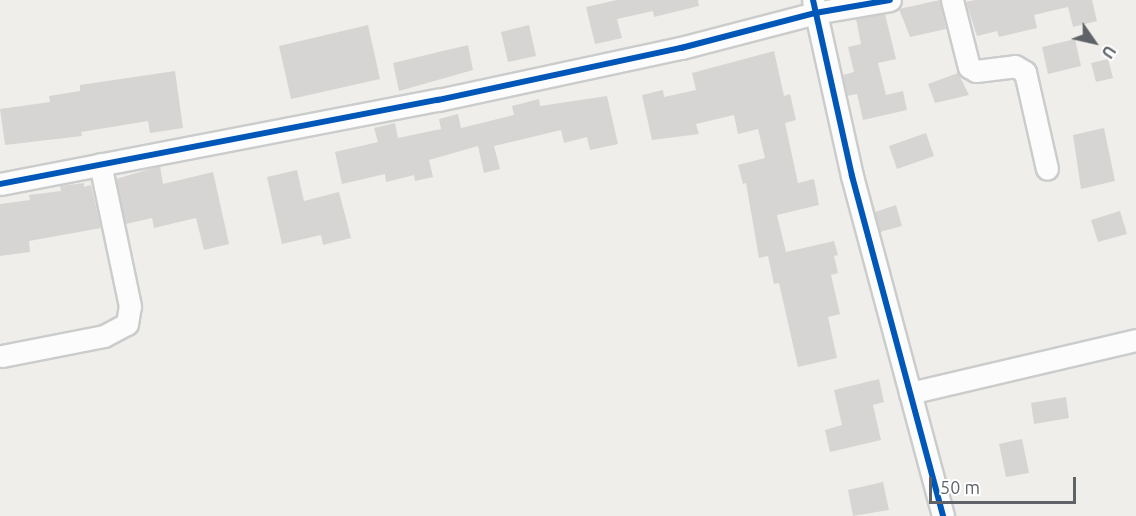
<!DOCTYPE html>
<style>
body{margin:0}
#map{position:relative;width:1136px;height:516px;overflow:hidden;background:#efeeea;font-family:Ubuntu,sans-serif}
div>[style]{position:absolute}
.building>*{inset:0;background:#d6d5d3}
.roads{filter:drop-shadow(2px 0 #cbcccc) drop-shadow(-2px 0 #cbcccc) drop-shadow(0 2px #cbcccc) drop-shadow(0 -2px #cbcccc)}
.minor>*{height:21px;margin:-10.5px;padding:0 10.5px;transform-origin:10.5px;border-radius:10.5px;background:#fdfcfc}
.cycleway>*{height:6px;margin:-3px;padding:0 3px;transform-origin:3px;border-radius:3px;background:#0057b8}
span{translate:-50% -50%;white-space:nowrap;text-align:center;line-height:1.15;-webkit-text-stroke:4.5px #fff;paint-order:stroke}
.north{position:absolute;left:1064px;top:12px;width:60px;height:60px;-webkit-text-stroke:4px #fff;paint-order:stroke;rotate:124deg;font-size:16px;font-weight:700;line-height:24px;text-align:center;color:#5f6368}
.north::after{content:'';display:block;margin:auto;width:21px;height:27px;background:#5f6368;clip-path:polygon(50% 0,100% 100%,50% 72%,0 100%)}
.scale{position:absolute;left:929px;top:477px;width:147px;height:27px;box-sizing:border-box;border:3px solid #5f6368;border-top:0;padding-left:8px;font-size:18px;line-height:21px;white-space:nowrap;color:#5f6368;-webkit-text-stroke:4px #fff;paint-order:stroke}
</style>
<div id="map">
<div class="building">
<div style="clip-path:polygon(617px 0,698px 0,699px 6px,654px 17px,653px 11px,617px 19px,622px 38px,595px 44px,586px 7px)"></div>
<div style="clip-path:polygon(940px 0,946px 29px,910px 37px,899px 9px)"></div>
<div style="clip-path:polygon(975px 0,1092px 0,1097px 21px,1073px 27px,1068px 7px,1034px 15px,1037px 28px,999px 37px,997px 31px,977px 36px,966px 2px)"></div>
<div style="clip-path:polygon(885px 14px,896px 59px,878px 63px,886px 95px,903px 91px,907px 110px,863px 120px,857px 94px,847px 96px,843px 75px,854px 72px,848px 47px,861px 44px,856px 19px)"></div>
<div style="clip-path:polygon(368px 25px,380px 79px,291px 99px,279px 46px)"></div>
<div style="clip-path:polygon(529px 25px,536px 56px,508px 62px,501px 32px)"></div>
<div style="clip-path:polygon(1075px 39px,1081px 66px,1048px 74px,1042px 47px)"></div>
<div style="clip-path:polygon(468px 45px,473px 70px,399px 91px,393px 63px)"></div>
<div style="clip-path:polygon(774px 51px,784px 96px,790px 94px,796px 120px,785px 123px,798px 183px,814px 179px,819px 205px,777px 215px,786px 252px,834px 241px,838px 255px,834px 256px,838px 273px,831px 275px,840px 314px,828px 317px,837px 358px,798px 367px,779px 283px,774px 284px,768px 256px,759px 258px,746px 183px,743px 184px,738px 165px,765px 158px,758px 129px,738px 134px,734px 115px,696px 124px,699px 134px,652px 140px,642px 95px,663px 90px,664px 97px,696px 90px,692px 73px)"></div>
<div style="clip-path:polygon(1108px 59px,1113px 78px,1096px 82px,1091px 63px)"></div>
<div style="clip-path:polygon(175px 71px,183px 128px,150px 133px,148px 121px,81px 132px,82px 136px,5px 145px,0 109px,50px 102px,49px 96px,80px 91px,80px 85px)"></div>
<div style="clip-path:polygon(958px 73px,969px 95px,935px 103px,928px 84px)"></div>
<div style="clip-path:polygon(607px 96px,618px 144px,590px 150px,587px 137px,564px 143px,561px 130px,494px 146px,500px 169px,484px 173px,478px 146px,429px 160px,433px 177px,415px 181px,414px 175px,386px 182px,385px 174px,342px 184px,335px 152px,378px 142px,374px 128px,395px 123px,398px 138px,441px 129px,439px 119px,458px 114px,461px 128px,514px 115px,512px 106px,539px 99px,540px 106px)"></div>
<div style="clip-path:polygon(1104px 128px,1115px 181px,1081px 189px,1073px 135px)"></div>
<div style="clip-path:polygon(926px 133px,934px 156px,897px 169px,889px 146px)"></div>
<div style="clip-path:polygon(160px 166px,163px 184px,213px 172px,229px 244px,204px 250px,196px 218px,154px 228px,152px 218px,126px 224px,116px 179px)"></div>
<div style="clip-path:polygon(297px 170px,304px 201px,339px 192px,351px 238px,323px 245px,321px 235px,282px 244px,267px 177px)"></div>
<div style="clip-path:polygon(84px 183px,84px 187px,91px 185px,101px 228px,29px 241px,30px 252px,0 256px,0 204px,30px 200px,29px 195px,61px 191px,60px 186px)"></div>
<div style="clip-path:polygon(896px 205px,902px 226px,880px 232px,875px 212px)"></div>
<div style="clip-path:polygon(1120px 211px,1127px 234px,1098px 242px,1091px 220px)"></div>
<div style="clip-path:polygon(879px 379px,884px 402px,873px 405px,881px 440px,830px 452px,825px 430px,842px 425px,834px 390px)"></div>
<div style="clip-path:polygon(1066px 397px,1069px 418px,1034px 424px,1031px 403px)"></div>
<div style="clip-path:polygon(1022px 439px,1029px 473px,1006px 477px,999px 444px)"></div>
<div style="clip-path:polygon(883px 482px,889px 510px,853px 516px,848px 490px)"></div>
</div>
<div class="roads">
<div class="minor">
<div style="left:813px;top:0;width:180px;rotate:77.5deg"></div>
<div style="left:852px;top:176px;width:352px;rotate:75deg"></div>
<div style="left:952px;top:0;width:69px;rotate:75.8deg"></div>
<div style="left:969px;top:67px;width:8px;rotate:30deg"></div>
<div style="left:976px;top:71px;width:39px;rotate:-7deg"></div>
<div style="left:1015px;top:66px;width:12px;rotate:31deg"></div>
<div style="left:1025px;top:72px;width:99px;rotate:77.2deg"></div>
<div style="left:0;top:184px;width:446px;rotate:-10.9deg"></div>
<div style="left:438px;top:100px;width:249px;rotate:-12.1deg"></div>
<div style="left:681px;top:48px;width:138px;rotate:-14.6deg"></div>
<div style="left:815px;top:13px;width:76px;rotate:-9.8deg"></div>
<div style="left:2px;top:356px;width:104px;rotate:-11.1deg"></div>
<div style="left:104px;top:336px;width:26px;rotate:-28deg"></div>
<div style="left:127px;top:324px;width:18px;rotate:-81deg"></div>
<div style="left:130px;top:306px;width:145px;rotate:-101.9deg"></div>
<div style="left:910px;top:393px;width:232px;rotate:-13.2deg"></div>
</div>
</div>
<div class="cycleway">
<div style="left:813px;top:0;width:180px;rotate:77.5deg"></div>
<div style="left:852px;top:176px;width:352px;rotate:75deg"></div>
<div style="left:0;top:184px;width:446px;rotate:-10.9deg"></div>
<div style="left:438px;top:100px;width:249px;rotate:-12.1deg"></div>
<div style="left:681px;top:48px;width:138px;rotate:-14.6deg"></div>
<div style="left:815px;top:13px;width:76px;rotate:-9.8deg"></div>
</div>
<div class="north">U</div>
<div class="scale">50 m</div>
</div>
